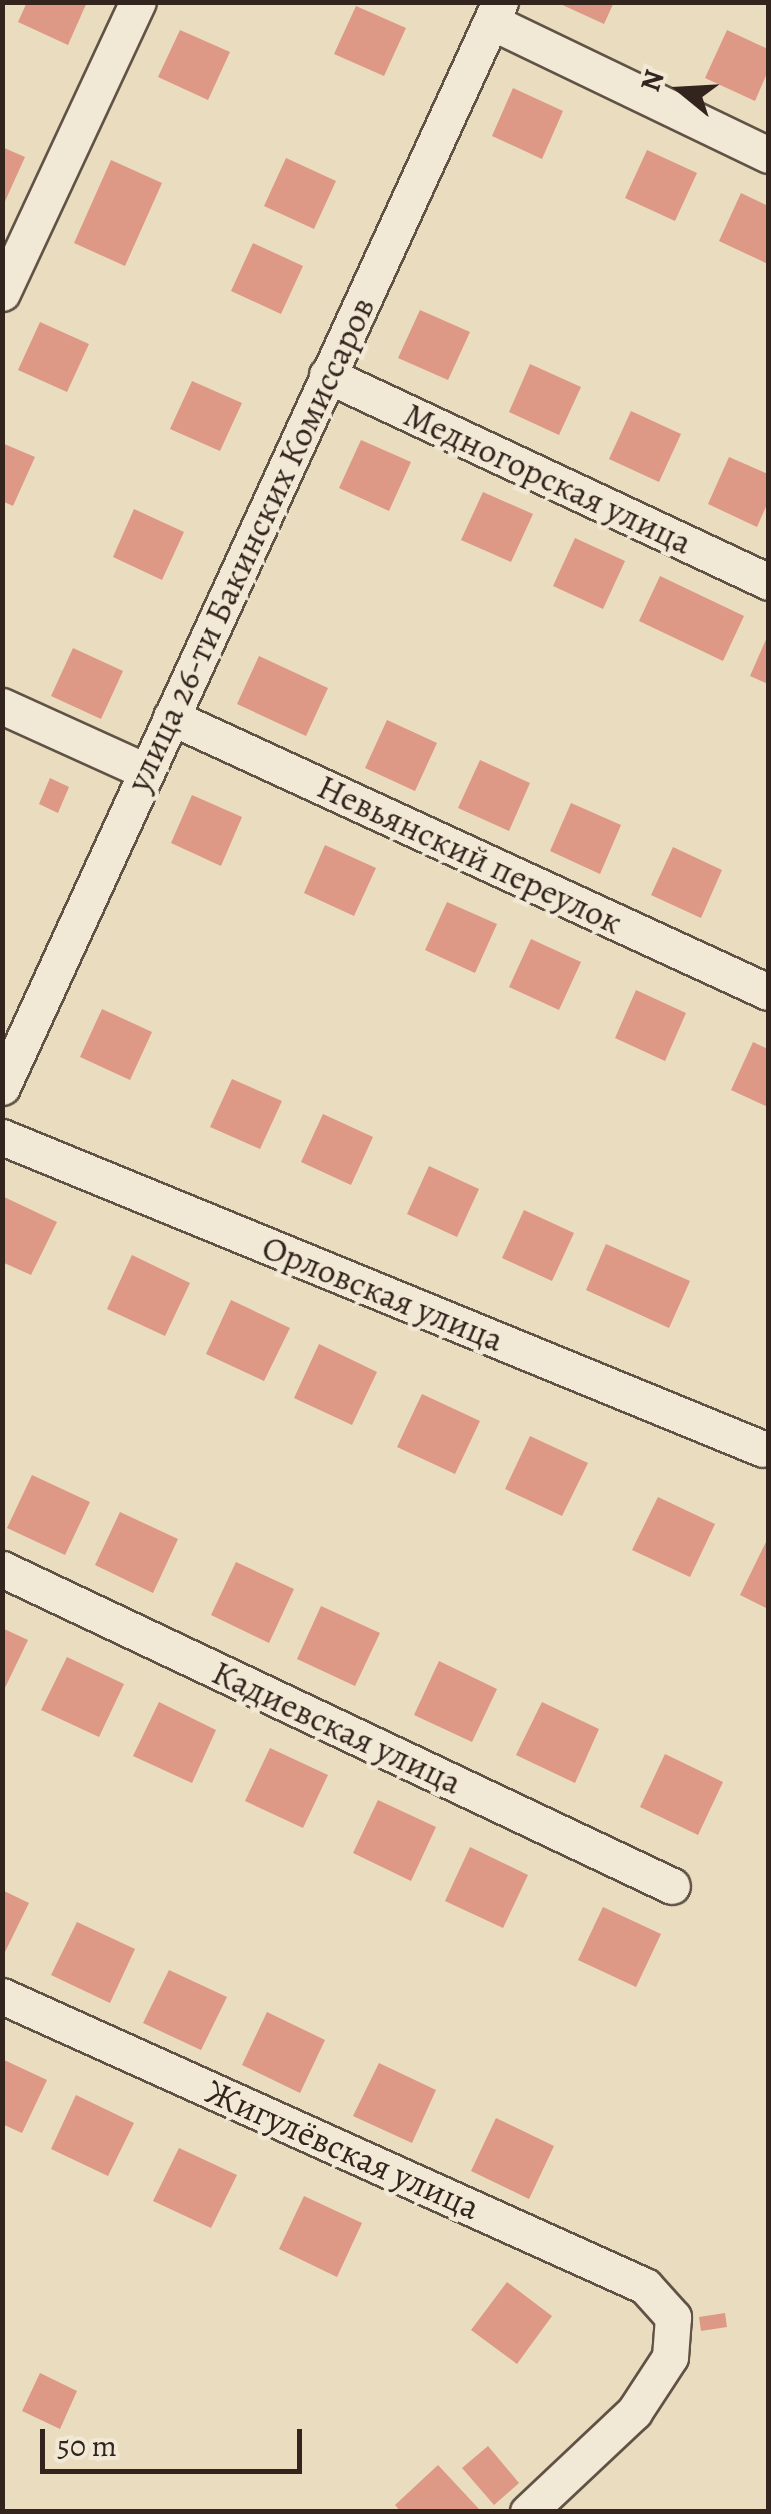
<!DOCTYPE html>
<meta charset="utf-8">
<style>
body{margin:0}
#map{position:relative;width:771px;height:2514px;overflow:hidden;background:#eaddbf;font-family:Alegreya,serif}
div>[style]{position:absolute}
.building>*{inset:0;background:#dd9886}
.roads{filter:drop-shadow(2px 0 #615246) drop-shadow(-2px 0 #615246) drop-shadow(0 2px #615246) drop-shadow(0 -2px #615246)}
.street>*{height:35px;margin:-17.5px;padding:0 17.5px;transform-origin:17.5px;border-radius:17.5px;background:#f1e9d5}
span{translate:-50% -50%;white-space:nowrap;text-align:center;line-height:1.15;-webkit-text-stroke:9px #f1e9d5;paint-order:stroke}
.street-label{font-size:35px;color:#33241e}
.frame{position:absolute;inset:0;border:5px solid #33241e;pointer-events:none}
.north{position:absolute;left:631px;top:40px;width:100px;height:100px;-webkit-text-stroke:8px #f1e9d5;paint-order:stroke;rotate:288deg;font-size:28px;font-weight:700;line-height:40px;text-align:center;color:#33241e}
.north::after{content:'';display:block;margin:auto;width:35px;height:45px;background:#33241e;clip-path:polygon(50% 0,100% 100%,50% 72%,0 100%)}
.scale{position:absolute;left:40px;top:2429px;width:262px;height:45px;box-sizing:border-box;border:5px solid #33241e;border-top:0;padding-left:12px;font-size:30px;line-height:35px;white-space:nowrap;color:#33241e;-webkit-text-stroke:8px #f1e9d5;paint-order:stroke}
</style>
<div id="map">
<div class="building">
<div style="clip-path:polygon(27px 2px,87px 2px,68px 45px,18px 22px)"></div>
<div style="clip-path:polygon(556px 2px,614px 2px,604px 24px)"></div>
<div style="clip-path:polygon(356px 6px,406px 28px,384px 76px,334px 54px)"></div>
<div style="clip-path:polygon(180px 30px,230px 52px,208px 100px,158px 77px)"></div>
<div style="clip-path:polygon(727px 30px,768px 49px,768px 71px,755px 101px,705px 78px)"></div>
<div style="clip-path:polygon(513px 88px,563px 111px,542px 159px,492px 136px)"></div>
<div style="clip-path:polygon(2px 147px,25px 157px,2px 208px)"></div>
<div style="clip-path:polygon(647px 150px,697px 173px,675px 221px,625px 198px)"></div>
<div style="clip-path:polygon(286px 158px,336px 181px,314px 229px,264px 206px)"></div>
<div style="clip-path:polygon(111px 160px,162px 183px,125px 266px,74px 243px)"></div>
<div style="clip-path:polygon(741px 193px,768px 206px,768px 264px,719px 241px)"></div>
<div style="clip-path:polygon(253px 243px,303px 266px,281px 314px,231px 291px)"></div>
<div style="clip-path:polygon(420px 310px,470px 332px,448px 380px,398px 358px)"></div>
<div style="clip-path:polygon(40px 322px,89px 344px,67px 392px,18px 370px)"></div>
<div style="clip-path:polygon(530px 364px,581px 387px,559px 435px,509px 412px)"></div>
<div style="clip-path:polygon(192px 381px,242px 403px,220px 451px,170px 429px)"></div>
<div style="clip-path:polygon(631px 411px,681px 434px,659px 482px,609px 459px)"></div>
<div style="clip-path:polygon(361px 440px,411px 462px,389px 511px,339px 488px)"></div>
<div style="clip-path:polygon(2px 443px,35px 457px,13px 506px,2px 501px)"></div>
<div style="clip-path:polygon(729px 457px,768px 474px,768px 502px,757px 527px,708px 504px)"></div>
<div style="clip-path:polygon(483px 492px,533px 514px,511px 562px,461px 540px)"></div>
<div style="clip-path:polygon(134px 509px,184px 532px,162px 580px,113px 557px)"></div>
<div style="clip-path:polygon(575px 538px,625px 561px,603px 609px,553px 586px)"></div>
<div style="clip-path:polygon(660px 576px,744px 616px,723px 661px,639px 621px)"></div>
<div style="clip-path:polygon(768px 635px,768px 684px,750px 676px)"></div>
<div style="clip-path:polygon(73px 648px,123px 671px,101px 719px,51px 696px)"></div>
<div style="clip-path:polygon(259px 656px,328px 688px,306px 736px,237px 704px)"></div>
<div style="clip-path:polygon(387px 720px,437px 743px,415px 791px,365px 768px)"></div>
<div style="clip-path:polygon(480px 760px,530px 783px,509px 831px,458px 808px)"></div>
<div style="clip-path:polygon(50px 778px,69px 787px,58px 813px,39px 804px)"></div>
<div style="clip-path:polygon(192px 795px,242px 817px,221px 866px,171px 843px)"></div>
<div style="clip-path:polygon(571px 803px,621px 825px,600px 874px,550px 851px)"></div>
<div style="clip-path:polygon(325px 845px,376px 868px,354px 916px,304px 893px)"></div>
<div style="clip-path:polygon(673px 847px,722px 870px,701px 918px,651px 895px)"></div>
<div style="clip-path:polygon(447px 902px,497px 924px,475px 973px,425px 950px)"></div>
<div style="clip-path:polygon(531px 939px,581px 962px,559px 1010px,509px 987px)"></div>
<div style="clip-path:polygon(636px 990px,686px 1013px,665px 1061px,615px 1038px)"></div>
<div style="clip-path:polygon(102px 1009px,152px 1032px,130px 1080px,80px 1057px)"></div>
<div style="clip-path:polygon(753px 1042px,768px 1049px,768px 1107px,731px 1090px)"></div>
<div style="clip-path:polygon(232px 1079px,282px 1101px,260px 1149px,210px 1127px)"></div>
<div style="clip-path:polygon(323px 1114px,373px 1137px,351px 1185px,301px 1162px)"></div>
<div style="clip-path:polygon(429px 1166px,479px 1189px,457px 1237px,407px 1214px)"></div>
<div style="clip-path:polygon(2px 1196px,57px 1222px,31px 1275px,2px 1262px)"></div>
<div style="clip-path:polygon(524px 1210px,574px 1233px,552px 1281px,502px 1258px)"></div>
<div style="clip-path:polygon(606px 1244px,690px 1281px,669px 1328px,586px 1290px)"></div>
<div style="clip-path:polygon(132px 1255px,190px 1283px,165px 1336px,107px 1309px)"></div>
<div style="clip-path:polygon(231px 1300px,290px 1328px,264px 1381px,206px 1354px)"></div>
<div style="clip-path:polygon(319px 1344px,377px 1372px,352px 1425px,294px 1398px)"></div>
<div style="clip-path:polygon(422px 1394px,480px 1421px,455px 1474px,397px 1447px)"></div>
<div style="clip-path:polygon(530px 1436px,588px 1463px,562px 1516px,505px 1489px)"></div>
<div style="clip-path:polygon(32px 1475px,90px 1502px,65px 1555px,7px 1528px)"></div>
<div style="clip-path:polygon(658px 1497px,715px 1524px,690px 1577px,632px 1550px)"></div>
<div style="clip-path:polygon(120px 1512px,178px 1539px,153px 1593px,95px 1565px)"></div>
<div style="clip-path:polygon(766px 1542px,768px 1544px,768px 1609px,740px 1595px)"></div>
<div style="clip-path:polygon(236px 1562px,294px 1589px,269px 1643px,211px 1615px)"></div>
<div style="clip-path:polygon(321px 1606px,380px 1633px,355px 1686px,297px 1659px)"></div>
<div style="clip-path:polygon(2px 1628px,28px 1640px,2px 1694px)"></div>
<div style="clip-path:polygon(67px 1657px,124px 1684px,99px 1737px,41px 1710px)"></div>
<div style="clip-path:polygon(439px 1661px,497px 1689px,472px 1742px,414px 1715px)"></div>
<div style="clip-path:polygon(159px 1702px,216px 1730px,192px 1783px,133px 1756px)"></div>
<div style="clip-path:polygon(542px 1702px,599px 1729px,575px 1783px,516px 1755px)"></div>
<div style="clip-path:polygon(270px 1748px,328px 1775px,303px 1828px,245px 1801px)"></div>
<div style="clip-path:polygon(665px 1754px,723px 1782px,698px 1835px,640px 1807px)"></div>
<div style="clip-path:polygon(378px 1800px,436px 1827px,411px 1881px,353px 1853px)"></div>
<div style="clip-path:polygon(470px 1847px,528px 1875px,503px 1928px,445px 1901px)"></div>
<div style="clip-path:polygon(2px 1890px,29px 1903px,2px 1958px)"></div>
<div style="clip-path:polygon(603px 1907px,661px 1934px,636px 1987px,578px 1960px)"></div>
<div style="clip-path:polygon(77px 1922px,135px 1949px,110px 2003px,51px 1975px)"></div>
<div style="clip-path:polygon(169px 1970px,227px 1997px,201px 2050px,143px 2023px)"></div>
<div style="clip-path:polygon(267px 2012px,325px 2040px,300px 2093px,242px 2065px)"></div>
<div style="clip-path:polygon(2px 2059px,47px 2080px,22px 2133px,2px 2124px)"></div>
<div style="clip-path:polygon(379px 2063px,436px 2090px,412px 2143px,353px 2116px)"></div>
<div style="clip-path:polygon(76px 2095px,134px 2123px,108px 2176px,51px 2149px)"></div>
<div style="clip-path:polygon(496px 2118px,554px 2146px,529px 2199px,471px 2171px)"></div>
<div style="clip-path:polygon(179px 2148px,237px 2175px,211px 2228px,153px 2201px)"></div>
<div style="clip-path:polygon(304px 2196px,362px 2223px,337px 2277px,279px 2249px)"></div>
<div style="clip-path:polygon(507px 2282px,552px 2316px,517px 2364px,471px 2330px)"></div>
<div style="clip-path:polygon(725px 2313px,727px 2327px,701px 2331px,699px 2317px)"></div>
<div style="clip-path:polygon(40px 2373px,77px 2391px,60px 2429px,22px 2411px)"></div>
<div style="clip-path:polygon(488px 2446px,519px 2483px,494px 2505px,462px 2468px)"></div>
<div style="clip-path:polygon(438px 2465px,479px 2509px,477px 2512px,401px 2512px,395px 2505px)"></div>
</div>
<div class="roads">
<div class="street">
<div style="left:492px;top:22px;width:306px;rotate:25.7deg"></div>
<div style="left:2px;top:293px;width:321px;rotate:-65deg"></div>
<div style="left:327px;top:375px;width:487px;rotate:25.1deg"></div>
<div style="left:2px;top:706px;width:157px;rotate:24.4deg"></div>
<div style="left:171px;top:717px;width:657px;rotate:24.73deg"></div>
<div style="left:2px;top:1087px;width:1194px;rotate:-65.35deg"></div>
<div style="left:2px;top:1137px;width:822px;rotate:22.29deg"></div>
<div style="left:2px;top:1569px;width:741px;rotate:25.32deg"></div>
<div style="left:2px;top:1996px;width:705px;rotate:24.28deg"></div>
<div style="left:645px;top:2286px;width:42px;rotate:47.9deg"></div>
<div style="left:673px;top:2317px;width:40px;rotate:94.3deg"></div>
<div style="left:670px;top:2357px;width:66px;rotate:123.2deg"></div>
<div style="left:634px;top:2412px;width:146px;rotate:136.7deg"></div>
</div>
</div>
<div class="street-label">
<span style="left:548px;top:478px;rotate:25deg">Медногорская улица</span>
<span style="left:250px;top:544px;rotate:-65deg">улица 26-ти Бакинских Комиссаров</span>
<span style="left:470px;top:854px;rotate:25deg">Невьянский переулок</span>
<span style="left:383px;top:1293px;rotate:22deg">Орловская улица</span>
<span style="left:337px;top:1727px;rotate:25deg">Кадиевская улица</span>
<span style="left:343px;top:2149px;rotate:24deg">Жигулёвская улица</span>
</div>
<div class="frame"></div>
<div class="north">N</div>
<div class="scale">50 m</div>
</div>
